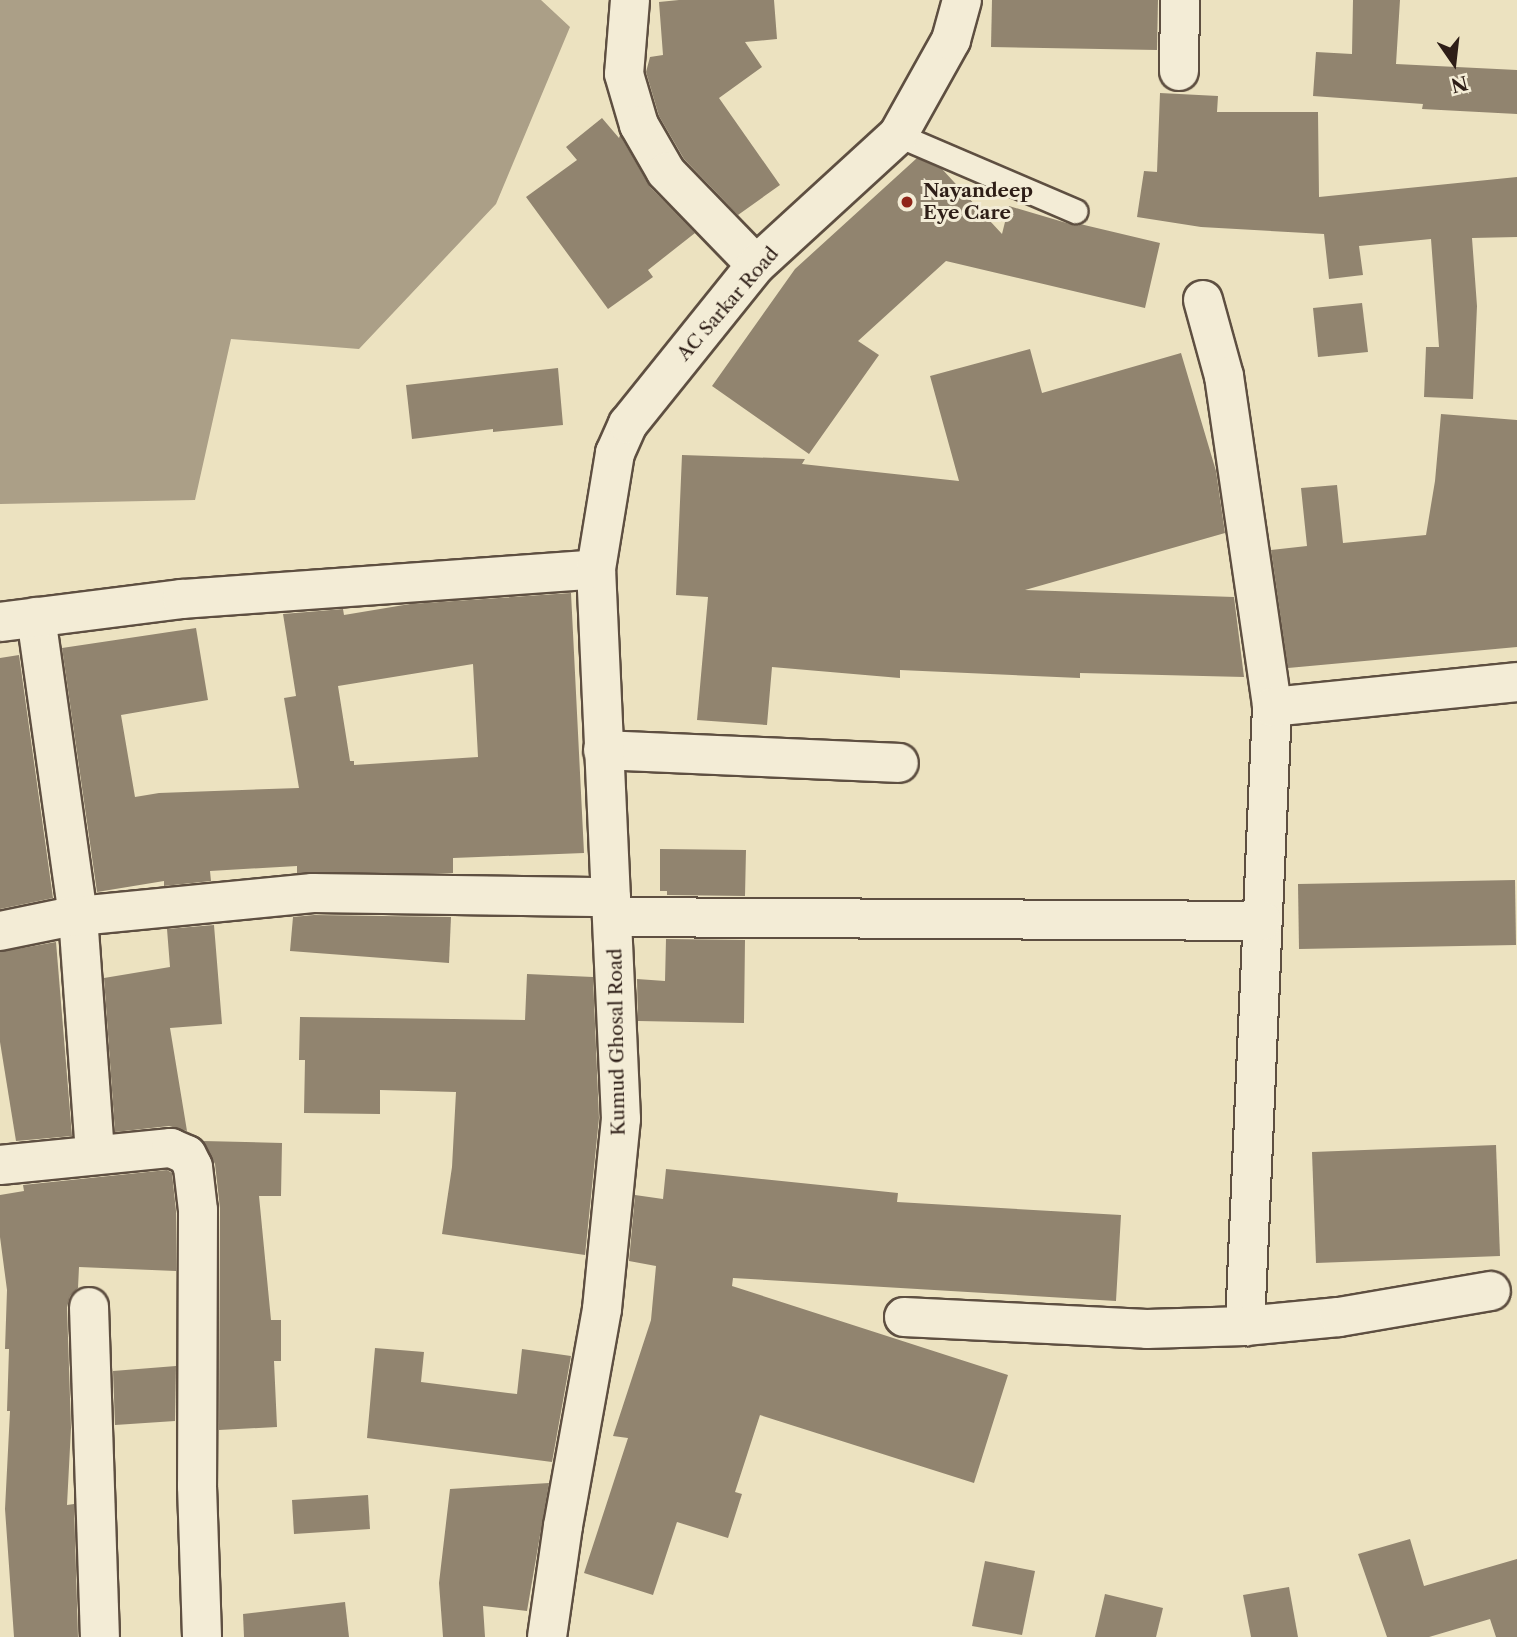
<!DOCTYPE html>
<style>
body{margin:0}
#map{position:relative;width:1517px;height:1637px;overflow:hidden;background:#ece2c0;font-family:"Libre Caslon Text",serif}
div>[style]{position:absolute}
.water>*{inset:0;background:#ab9f87}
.building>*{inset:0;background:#91846f}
.roads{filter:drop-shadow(2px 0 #5e4f41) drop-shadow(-2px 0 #5e4f41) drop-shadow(0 2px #5e4f41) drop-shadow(0 -2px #5e4f41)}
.lane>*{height:23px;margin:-11.5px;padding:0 11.5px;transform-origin:11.5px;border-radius:11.5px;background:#f3ecd6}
.street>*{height:38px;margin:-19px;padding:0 19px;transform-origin:19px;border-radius:19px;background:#f3ecd6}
.secondary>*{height:38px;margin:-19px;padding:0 19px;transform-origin:19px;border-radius:19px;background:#f3ecd6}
.dots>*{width:19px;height:19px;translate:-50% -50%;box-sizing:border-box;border:4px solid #f3ecd6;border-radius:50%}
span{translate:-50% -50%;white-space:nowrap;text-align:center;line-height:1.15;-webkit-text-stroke:6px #f3ecd6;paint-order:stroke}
.poi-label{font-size:19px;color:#2e1e17;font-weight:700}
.left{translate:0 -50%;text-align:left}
.street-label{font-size:19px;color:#2e1e17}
.north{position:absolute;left:1419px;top:28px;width:70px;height:70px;-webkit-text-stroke:5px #f3ecd6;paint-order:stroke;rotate:166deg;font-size:19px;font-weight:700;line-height:28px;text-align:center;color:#2e1e17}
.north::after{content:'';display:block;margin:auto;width:24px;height:32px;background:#2e1e17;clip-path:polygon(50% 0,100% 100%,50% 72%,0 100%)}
</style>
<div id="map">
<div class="water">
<div style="clip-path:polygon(0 0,541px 0,570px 27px,496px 204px,359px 349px,231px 339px,195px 500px,0 504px)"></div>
</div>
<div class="building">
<div style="clip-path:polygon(679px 0,774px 0,777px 39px,745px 42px,762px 67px,719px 98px,780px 185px,738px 215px,684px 159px,659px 116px,646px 72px,650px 57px,663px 55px,659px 2px)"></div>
<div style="clip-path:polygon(992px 0,1158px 0,1157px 50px,991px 47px)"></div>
<div style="clip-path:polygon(1353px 0,1400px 0,1396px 64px,1517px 70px,1517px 114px,1422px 109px,1423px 104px,1313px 96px,1316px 52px,1352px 54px)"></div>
<div style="clip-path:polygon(1160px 93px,1218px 96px,1217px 112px,1318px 112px,1319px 197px,1517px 177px,1517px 237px,1472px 238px,1477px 306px,1473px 399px,1424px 397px,1426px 347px,1439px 347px,1431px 239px,1359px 246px,1363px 275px,1329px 279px,1324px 234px,1201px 227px,1137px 217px,1144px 171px,1157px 172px)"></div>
<div style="clip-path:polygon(602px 118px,619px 138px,620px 135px,650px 187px,695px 233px,648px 270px,653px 277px,608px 309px,526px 197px,577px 160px,566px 147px)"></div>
<div style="clip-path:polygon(917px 158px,942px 169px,1002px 234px,1009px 206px,1070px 224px,1080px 224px,1160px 243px,1145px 308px,946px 261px,858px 341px,879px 355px,809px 454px,712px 386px,795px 269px)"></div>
<div style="clip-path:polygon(1362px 303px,1368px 352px,1318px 357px,1313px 308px)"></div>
<div style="clip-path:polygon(1030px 349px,1042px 393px,1181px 353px,1216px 471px,1225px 533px,1025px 590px,1234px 597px,1244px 677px,1080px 673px,1080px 678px,900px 670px,900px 678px,772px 667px,767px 725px,697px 720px,708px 597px,676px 595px,682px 455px,805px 459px,802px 464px,959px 481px,930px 376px)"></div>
<div style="clip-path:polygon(558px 368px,563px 425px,493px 432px,493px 429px,412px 439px,406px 385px)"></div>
<div style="clip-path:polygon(1441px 414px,1517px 420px,1517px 647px,1288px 668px,1271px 550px,1307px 546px,1301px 488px,1337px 485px,1343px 543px,1426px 535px,1435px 481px)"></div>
<div style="clip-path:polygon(evenodd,571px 593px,584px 853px,453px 858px,453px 873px,297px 873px,297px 866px,210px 871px,211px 881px,164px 886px,164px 881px,97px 892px,62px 648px,196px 628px,208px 700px,121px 715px,135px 797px,159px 793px,299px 788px,284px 698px,296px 696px,283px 614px,343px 609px,344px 615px,410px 604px,571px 593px,473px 664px,478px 757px,354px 765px,354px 761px,350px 761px,338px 686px,473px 664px)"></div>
<div style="clip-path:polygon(19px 655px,53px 898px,0 909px,0 658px)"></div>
<div style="clip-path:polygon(660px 849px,746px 850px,745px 896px,667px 895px,667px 891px,660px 891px)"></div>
<div style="clip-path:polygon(1515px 880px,1516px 945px,1299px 949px,1298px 884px)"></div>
<div style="clip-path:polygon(314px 915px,451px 917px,449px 963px,290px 951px,293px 917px)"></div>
<div style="clip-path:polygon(214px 925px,222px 1024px,170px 1028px,187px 1131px,169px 1126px,115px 1132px,104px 978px,170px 967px,167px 929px)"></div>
<div style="clip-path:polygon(666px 939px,745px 940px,744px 1023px,638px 1021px,637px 979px,665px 981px)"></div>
<div style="clip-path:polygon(56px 942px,72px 1136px,16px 1141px,0 1042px,0 952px)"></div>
<div style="clip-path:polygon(527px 974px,593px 977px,599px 1118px,585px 1255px,442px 1234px,452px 1167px,456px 1092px,380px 1090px,380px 1114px,304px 1113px,305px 1060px,299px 1060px,300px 1017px,525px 1020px)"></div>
<div style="clip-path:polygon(203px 1141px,282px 1143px,281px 1196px,259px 1196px,271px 1320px,281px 1320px,281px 1361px,274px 1361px,277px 1427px,219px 1430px,220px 1208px,215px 1164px)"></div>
<div style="clip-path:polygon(1496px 1145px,1500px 1256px,1316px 1263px,1312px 1152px)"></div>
<div style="clip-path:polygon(666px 1169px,898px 1193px,897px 1202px,1121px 1215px,1116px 1301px,733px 1278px,732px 1286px,1008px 1375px,974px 1483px,760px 1415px,735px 1492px,742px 1494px,728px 1538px,677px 1522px,653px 1595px,584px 1573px,628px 1438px,613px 1436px,651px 1320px,656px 1266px,629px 1261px,635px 1195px,663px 1199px)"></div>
<div style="clip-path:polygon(167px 1170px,172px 1173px,176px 1211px,176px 1271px,79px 1267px,78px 1288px,70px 1296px,67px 1307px,71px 1428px,67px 1505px,74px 1504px,78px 1637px,14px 1637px,5px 1509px,10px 1411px,7px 1411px,9px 1349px,5px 1349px,7px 1290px,0 1237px,0 1195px,24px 1191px,23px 1185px)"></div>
<div style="clip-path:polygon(375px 1348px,424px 1352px,421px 1382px,517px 1394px,522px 1349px,571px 1356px,552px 1462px,367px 1438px)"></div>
<div style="clip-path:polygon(176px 1366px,175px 1421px,115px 1425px,113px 1371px)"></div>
<div style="clip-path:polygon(549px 1483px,527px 1611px,483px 1606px,485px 1637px,443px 1637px,439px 1583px,450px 1489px)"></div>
<div style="clip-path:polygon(368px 1495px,370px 1529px,294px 1534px,292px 1500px)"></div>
<div style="clip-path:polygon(1410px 1539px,1424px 1586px,1517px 1559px,1517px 1637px,1496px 1637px,1490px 1619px,1429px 1637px,1387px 1637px,1358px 1554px)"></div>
<div style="clip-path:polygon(985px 1561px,1035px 1571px,1022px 1635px,972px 1626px)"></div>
<div style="clip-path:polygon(1289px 1587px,1298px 1637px,1251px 1637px,1243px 1595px)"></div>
<div style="clip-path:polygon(1105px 1594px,1163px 1608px,1156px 1637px,1095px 1637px)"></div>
<div style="clip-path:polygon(345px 1602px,349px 1637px,244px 1637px,243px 1614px)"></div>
</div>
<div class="roads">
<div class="lane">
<div style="left:898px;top:135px;width:193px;rotate:23.2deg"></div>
</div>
<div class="street">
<div style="left:630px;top:0;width:74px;rotate:94.6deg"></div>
<div style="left:624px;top:74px;width:53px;rotate:73.6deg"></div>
<div style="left:639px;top:125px;width:54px;rotate:60.1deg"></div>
<div style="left:666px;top:172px;width:129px;rotate:45.9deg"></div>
<div style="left:1179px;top:71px;width:71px;rotate:-89.2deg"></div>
<div style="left:1203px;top:300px;width:79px;rotate:74.6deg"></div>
<div style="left:1224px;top:376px;width:334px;rotate:81.7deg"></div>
<div style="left:1272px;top:707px;width:620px;rotate:92.5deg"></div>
<div style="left:36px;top:617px;width:302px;rotate:82deg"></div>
<div style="left:78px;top:916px;width:239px;rotate:85.9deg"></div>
<div style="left:0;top:622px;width:183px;rotate:-7.2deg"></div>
<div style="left:182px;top:599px;width:415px;rotate:-4.1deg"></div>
<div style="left:1272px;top:707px;width:246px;rotate:-5.8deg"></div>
<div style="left:603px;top:750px;width:296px;rotate:2.5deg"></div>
<div style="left:613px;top:917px;width:649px;rotate:0.35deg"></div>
<div style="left:0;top:931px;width:69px;rotate:-11.6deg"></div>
<div style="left:68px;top:917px;width:246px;rotate:-5.6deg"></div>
<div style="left:313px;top:893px;width:298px;rotate:0.8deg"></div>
<div style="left:0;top:1165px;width:172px;rotate:-5.7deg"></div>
<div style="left:171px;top:1148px;width:17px;rotate:24deg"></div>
<div style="left:187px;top:1155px;width:13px;rotate:63deg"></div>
<div style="left:193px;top:1167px;width:43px;rotate:83.4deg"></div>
<div style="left:198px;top:1210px;width:276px;rotate:90.2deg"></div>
<div style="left:197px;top:1486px;width:151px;rotate:88.1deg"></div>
<div style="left:89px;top:1307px;width:330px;rotate:88.1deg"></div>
<div style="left:904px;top:1317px;width:243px;rotate:2.8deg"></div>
<div style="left:1147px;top:1329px;width:98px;rotate:-1.8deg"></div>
<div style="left:1245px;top:1326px;width:94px;rotate:-5.5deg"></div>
<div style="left:1339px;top:1317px;width:154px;rotate:-9.7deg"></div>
</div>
<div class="secondary">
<div style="left:547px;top:1637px;width:112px;rotate:-81.8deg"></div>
<div style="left:563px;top:1526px;width:220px;rotate:-79.8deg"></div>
<div style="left:602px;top:1309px;width:191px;rotate:-84.3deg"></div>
<div style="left:621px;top:1119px;width:551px;rotate:-92.6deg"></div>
<div style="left:596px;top:569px;width:118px;rotate:-80.7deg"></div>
<div style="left:615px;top:453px;width:32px;rotate:-66deg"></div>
<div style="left:628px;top:424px;width:204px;rotate:-51.2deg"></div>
<div style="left:756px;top:265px;width:193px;rotate:-42.5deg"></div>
<div style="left:898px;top:135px;width:109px;rotate:-60.8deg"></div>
<div style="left:951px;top:40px;width:41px;rotate:-74.6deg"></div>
</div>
</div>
<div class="dots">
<div style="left:907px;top:202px;background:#8f2418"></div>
</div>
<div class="poi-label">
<span class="left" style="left:923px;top:202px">Nayandeep<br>Eye Care</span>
</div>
<div class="street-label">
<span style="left:728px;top:304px;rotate:-49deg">AC Sarkar Road</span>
<span style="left:617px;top:1042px;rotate:-91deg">Kumud Ghosal Road</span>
</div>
<div class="north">N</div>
</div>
